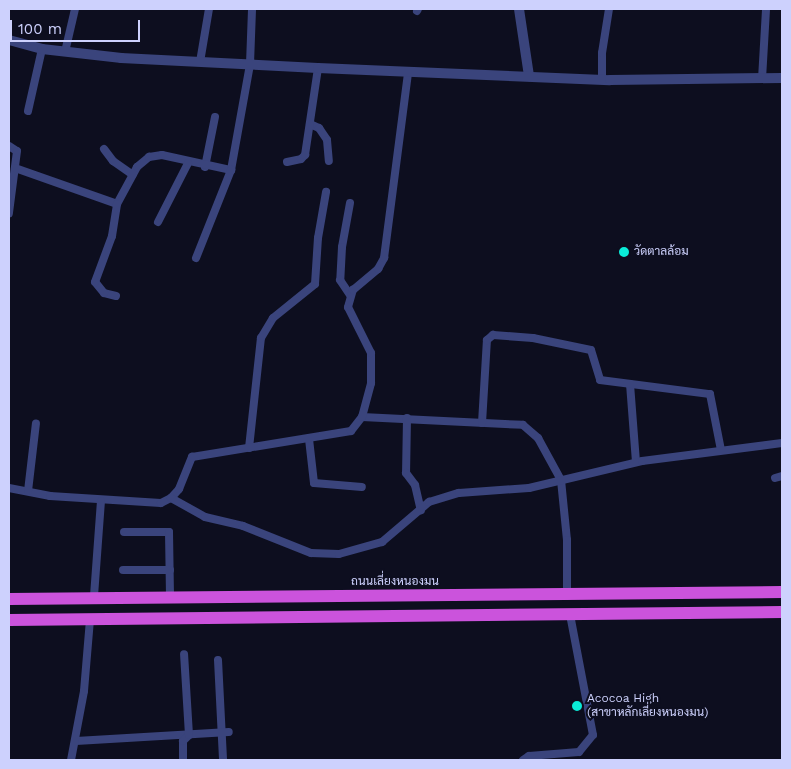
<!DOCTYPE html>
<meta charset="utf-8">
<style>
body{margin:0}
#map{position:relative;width:791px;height:769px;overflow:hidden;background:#0d0e1f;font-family:"Work Sans",Sarabun,sans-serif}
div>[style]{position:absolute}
.minor>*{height:8px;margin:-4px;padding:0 4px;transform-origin:4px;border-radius:4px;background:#3a447c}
.tertiary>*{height:10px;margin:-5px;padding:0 5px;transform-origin:5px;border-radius:5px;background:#3a447c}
.trunk>*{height:12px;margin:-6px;padding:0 6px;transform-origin:6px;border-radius:6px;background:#cb53dc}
.dots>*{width:14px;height:14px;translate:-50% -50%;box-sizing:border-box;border:2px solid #0d0e1f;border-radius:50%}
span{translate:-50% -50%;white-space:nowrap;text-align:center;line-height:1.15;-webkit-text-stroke:4px #0d0e1f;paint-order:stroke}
.poi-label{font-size:12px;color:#cdd1fd}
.left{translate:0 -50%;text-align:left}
.street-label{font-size:12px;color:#cdd1fd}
.frame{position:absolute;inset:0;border:10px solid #cdd1fd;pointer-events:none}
.scale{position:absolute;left:10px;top:20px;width:130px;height:22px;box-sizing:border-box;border:2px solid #cdd1fd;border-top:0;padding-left:6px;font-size:15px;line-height:18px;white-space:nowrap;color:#cdd1fd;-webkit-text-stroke:4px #0d0e1f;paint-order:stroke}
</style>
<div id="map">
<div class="minor">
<div style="left:417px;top:11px;width:2px;rotate:-63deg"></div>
<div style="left:65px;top:52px;width:44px;rotate:-76.9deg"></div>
<div style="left:200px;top:62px;width:54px;rotate:-80.4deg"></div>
<div style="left:602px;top:79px;width:26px;rotate:-90deg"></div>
<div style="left:602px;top:53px;width:45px;rotate:-81deg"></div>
<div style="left:762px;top:79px;width:70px;rotate:-86.7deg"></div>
<div style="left:28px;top:111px;width:64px;rotate:-77.3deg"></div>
<div style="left:310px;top:124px;width:10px;rotate:24deg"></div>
<div style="left:319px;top:128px;width:14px;rotate:56deg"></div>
<div style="left:327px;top:140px;width:21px;rotate:85deg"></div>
<div style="left:9px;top:146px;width:9px;rotate:32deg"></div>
<div style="left:17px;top:151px;width:63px;rotate:97.4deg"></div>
<div style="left:104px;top:149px;width:15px;rotate:53deg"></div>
<div style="left:113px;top:161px;width:24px;rotate:35deg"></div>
<div style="left:287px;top:162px;width:14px;rotate:-12deg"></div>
<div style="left:301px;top:159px;width:6px;rotate:-45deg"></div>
<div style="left:305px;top:155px;width:88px;rotate:-81.5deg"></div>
<div style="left:205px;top:167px;width:51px;rotate:-78.7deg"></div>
<div style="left:15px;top:168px;width:108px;rotate:19.4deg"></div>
<div style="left:117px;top:204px;width:42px;rotate:-61.6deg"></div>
<div style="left:137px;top:167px;width:16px;rotate:-40deg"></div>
<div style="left:149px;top:157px;width:13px;rotate:-9deg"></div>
<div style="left:162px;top:155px;width:71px;rotate:12.3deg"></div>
<div style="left:231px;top:170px;width:108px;rotate:-79.8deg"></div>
<div style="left:250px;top:64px;width:55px;rotate:-87.9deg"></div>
<div style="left:350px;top:203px;width:45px;rotate:100.3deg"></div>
<div style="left:342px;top:247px;width:33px;rotate:93deg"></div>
<div style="left:340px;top:280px;width:18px;rotate:56deg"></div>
<div style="left:158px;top:222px;width:66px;rotate:-63deg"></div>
<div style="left:196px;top:258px;width:95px;rotate:-68.3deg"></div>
<div style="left:116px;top:296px;width:12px;rotate:-166deg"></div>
<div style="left:104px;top:293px;width:14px;rotate:-129deg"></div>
<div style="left:95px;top:282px;width:49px;rotate:-69.7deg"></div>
<div style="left:112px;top:236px;width:32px;rotate:-81deg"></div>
<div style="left:630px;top:384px;width:78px;rotate:85.6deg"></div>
<div style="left:362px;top:417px;width:161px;rotate:2.8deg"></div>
<div style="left:523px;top:425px;width:20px;rotate:41deg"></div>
<div style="left:538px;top:438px;width:48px;rotate:61.3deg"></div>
<div style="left:561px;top:480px;width:60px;rotate:84.3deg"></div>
<div style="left:567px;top:540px;width:56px;rotate:90deg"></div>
<div style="left:407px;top:418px;width:55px;rotate:91deg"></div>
<div style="left:406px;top:473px;width:15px;rotate:53deg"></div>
<div style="left:415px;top:485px;width:26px;rotate:77deg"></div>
<div style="left:482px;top:423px;width:83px;rotate:-86.6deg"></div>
<div style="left:487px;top:340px;width:8px;rotate:-40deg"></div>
<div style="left:493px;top:335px;width:40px;rotate:4.3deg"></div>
<div style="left:533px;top:338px;width:59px;rotate:11.7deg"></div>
<div style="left:591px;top:350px;width:31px;rotate:73deg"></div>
<div style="left:600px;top:380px;width:111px;rotate:7.3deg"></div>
<div style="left:710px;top:394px;width:57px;rotate:78.9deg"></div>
<div style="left:309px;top:439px;width:44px;rotate:83.5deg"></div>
<div style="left:314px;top:483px;width:48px;rotate:4.8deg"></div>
<div style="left:249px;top:448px;width:111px;rotate:-83.8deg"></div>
<div style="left:261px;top:338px;width:23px;rotate:-59deg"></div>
<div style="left:273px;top:318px;width:54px;rotate:-39deg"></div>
<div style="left:315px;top:284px;width:46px;rotate:-86.3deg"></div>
<div style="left:318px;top:238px;width:47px;rotate:-80.1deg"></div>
<div style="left:775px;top:478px;width:7px;rotate:-16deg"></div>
<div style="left:9px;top:488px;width:42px;rotate:11deg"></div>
<div style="left:50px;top:496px;width:111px;rotate:3.6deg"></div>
<div style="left:161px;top:503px;width:11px;rotate:-27deg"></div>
<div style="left:171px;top:498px;width:12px;rotate:-48deg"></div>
<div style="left:179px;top:489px;width:35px;rotate:-68deg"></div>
<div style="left:192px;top:457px;width:161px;rotate:-9.3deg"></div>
<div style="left:351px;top:431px;width:18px;rotate:-52deg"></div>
<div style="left:362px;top:417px;width:35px;rotate:-75deg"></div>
<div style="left:371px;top:383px;width:30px;rotate:-90deg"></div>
<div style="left:371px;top:353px;width:51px;rotate:-116.6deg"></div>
<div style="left:348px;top:307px;width:18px;rotate:-74deg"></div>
<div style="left:353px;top:290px;width:33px;rotate:-40deg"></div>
<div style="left:378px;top:269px;width:13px;rotate:-61deg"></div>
<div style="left:384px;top:258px;width:187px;rotate:-82.6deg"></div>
<div style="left:28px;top:491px;width:68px;rotate:-83.3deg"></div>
<div style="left:171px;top:498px;width:39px;rotate:29deg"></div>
<div style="left:205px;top:517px;width:39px;rotate:13deg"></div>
<div style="left:243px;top:526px;width:73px;rotate:21.7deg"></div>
<div style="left:311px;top:553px;width:28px;rotate:2deg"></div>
<div style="left:339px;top:554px;width:45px;rotate:-15.6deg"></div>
<div style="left:382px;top:542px;width:62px;rotate:-40.4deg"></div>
<div style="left:429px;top:502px;width:31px;rotate:-17deg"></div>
<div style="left:459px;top:493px;width:70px;rotate:-4.1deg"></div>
<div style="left:529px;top:488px;width:116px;rotate:-13.4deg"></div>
<div style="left:642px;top:461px;width:141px;rotate:-7.3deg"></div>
<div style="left:124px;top:532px;width:45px"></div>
<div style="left:169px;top:532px;width:64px;rotate:89.1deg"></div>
<div style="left:123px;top:570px;width:47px"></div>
<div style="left:94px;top:596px;width:95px;rotate:-85.8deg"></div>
<div style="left:218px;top:660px;width:100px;rotate:87.1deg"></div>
<div style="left:76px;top:741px;width:153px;rotate:-3.4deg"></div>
<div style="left:71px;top:760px;width:70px;rotate:-79.3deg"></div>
<div style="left:84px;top:691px;width:72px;rotate:-85.2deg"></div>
<div style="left:183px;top:760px;width:19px;rotate:-90deg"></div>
<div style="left:183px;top:741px;width:8px;rotate:-45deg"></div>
<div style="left:189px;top:735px;width:81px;rotate:-93.5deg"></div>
<div style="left:523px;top:760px;width:7px;rotate:-34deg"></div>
<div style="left:529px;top:756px;width:50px;rotate:-4.6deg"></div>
<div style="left:579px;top:752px;width:22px;rotate:-51deg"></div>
<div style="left:593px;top:735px;width:123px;rotate:-100.8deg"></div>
</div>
<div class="tertiary">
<div style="left:519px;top:9px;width:68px;rotate:81.5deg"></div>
<div style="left:9px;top:40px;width:34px;rotate:15deg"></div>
<div style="left:42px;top:49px;width:80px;rotate:6.5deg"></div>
<div style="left:121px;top:58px;width:197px;rotate:2.9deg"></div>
<div style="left:318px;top:68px;width:292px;rotate:2.4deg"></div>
<div style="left:610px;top:80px;width:172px;rotate:-0.7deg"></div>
</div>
<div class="trunk">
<div style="left:9px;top:599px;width:773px;rotate:-0.52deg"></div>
<div style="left:9px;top:620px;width:773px;rotate:-0.59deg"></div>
</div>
<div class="dots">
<div style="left:624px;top:252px;background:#0aecd8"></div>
<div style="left:577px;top:706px;background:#0aecd8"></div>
</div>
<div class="poi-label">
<span class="left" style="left:634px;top:252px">วัดตาลล้อม</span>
<span class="left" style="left:587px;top:706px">Acocoa High<br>(สาขาหลักเลี่ยงหนองมน)</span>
</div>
<div class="street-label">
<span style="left:395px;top:582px">ถนนเลี่ยงหนองมน</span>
</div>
<div class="frame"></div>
<div class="scale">100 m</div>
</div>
